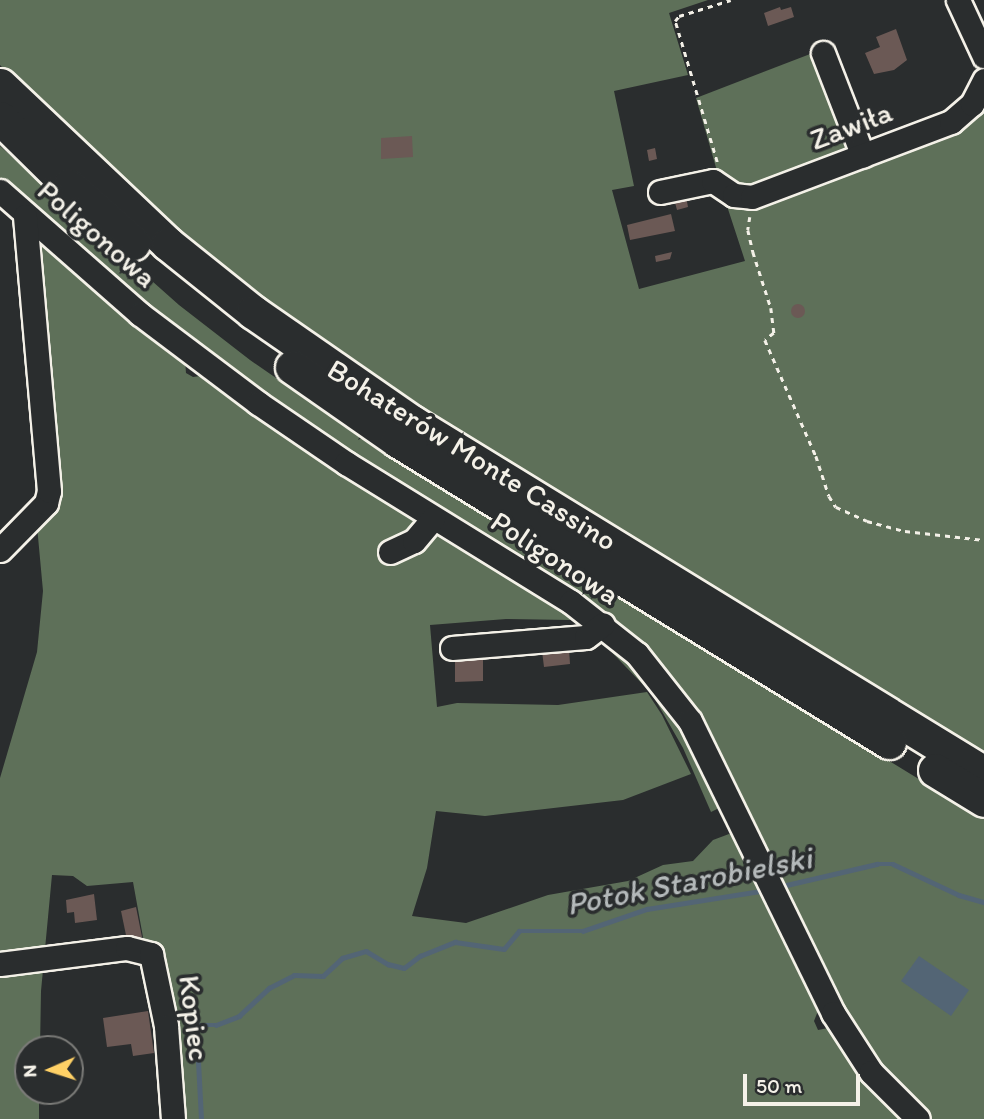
<!DOCTYPE html>
<meta charset="utf-8">
<style>
body{margin:0}
#map{position:relative;width:984px;height:1119px;overflow:hidden;background:#2a2d2e;font-family:Itim,sans-serif}
div>[style]{position:absolute}
.green>*{inset:0;background:#5e7059}
.water>*{inset:0;background:#536575}
.stream>*{height:4.5px;margin:-2.25px;padding:0 2.25px;transform-origin:2.25px;border-radius:2.25px;background:#536575}
.building>*{inset:0;background:#6b5955}
.round{border-radius:50%}
.path>*{height:2.5px;margin-top:-1.25px;transform-origin:0;background:repeating-linear-gradient(90deg,#f4f1e8 0 5px,transparent 0 10px)}
.roads{filter:drop-shadow(2px 0 #f4f1e8) drop-shadow(-2px 0 #f4f1e8) drop-shadow(0 2px #f4f1e8) drop-shadow(0 -2px #f4f1e8)}
.minor>*{height:23px;margin:-11.5px;padding:0 11.5px;transform-origin:11.5px;border-radius:11.5px;background:#2a2d2e}
.highway>*{height:33px;margin:-16.5px;padding:0 16.5px;transform-origin:16.5px;border-radius:16.5px;background:#2a2d2e}
span{translate:-50% -50%;white-space:nowrap;text-align:center;line-height:1.15;-webkit-text-stroke:7px #2a2d2e;paint-order:stroke}
.street-label{font-size:30px;color:#f4f1e8}
.water-label{font-size:32px;color:#b4b9ba;font-style:italic}
.north{position:absolute;left:14px;top:1035px;width:70px;height:70px;box-sizing:border-box;background:#2a2d2e;border:2px solid #7b7b78;border-radius:50%;rotate:267deg;font-size:19px;font-weight:700;line-height:28px;text-align:center;color:#f4f1e8}
.north::after{content:'';display:block;margin:auto;width:24px;height:32px;background:#ffd166;clip-path:polygon(50% 0,100% 100%,50% 72%,0 100%)}
.scale{position:absolute;left:743px;top:1074px;width:117px;height:32px;box-sizing:border-box;border:4px solid #f4f1e8;border-top:0;padding-left:9px;font-size:21px;line-height:24px;white-space:nowrap;color:#f4f1e8;-webkit-text-stroke:5px #2a2d2e;paint-order:stroke}
</style>
<div id="map">
<div class="green">
<div style="clip-path:polygon(0 0,708px 0,669px 13px,688px 75px,614px 91px,634px 186px,612px 190px,639px 289px,745px 261px,727px 206px,902px 145px,984px 93px,984px 755px,547px 489px,330px 349px,187px 242px,62px 130px,0 65px)"></div>
<div style="clip-path:polygon(818px 51px,854px 154px,750px 192px,717px 171px,696px 98px)"></div>
<div style="clip-path:polygon(0 146px,179px 305px,250px 360px,360px 436px,358px 440px,362px 438px,984px 819px,984px 1119px,928px 1119px,864px 1051px,671px 683px,466px 531px,204px 355px,0 184px)"></div>
<div style="clip-path:polygon(36px 242px,45px 243px,185px 360px,186px 373px,193px 377px,208px 375px,416px 515px,417px 523px,434px 533px,441px 531px,576px 613px,570px 620px,506px 619px,430px 625px,437px 707px,457px 703px,558px 705px,647px 692px,662px 715px,691px 774px,623px 800px,485px 816px,436px 811px,427px 868px,412px 916px,466px 923px,548px 895px,628px 881px,663px 865px,693px 861px,713px 840px,729px 834px,739px 836px,820px 1006px,814px 1021px,818px 1030px,833px 1027px,907px 1119px,176px 1119px,133px 882px,87px 886px,73px 876px,52px 875px,41px 991px,40px 1049px,28px 1049px,28px 1091px,39px 1091px,39px 1119px,0 1119px,0 778px,37px 652px,43px 591px,37px 526px,53px 504px)"></div>
<div style="clip-path:polygon(604px 637px,660px 690px,723px 802px,717px 809px,711px 812px,683px 748px,652px 694px,598px 638px)"></div>
</div>
<div class="water">
<div style="clip-path:polygon(919px 956px,969px 990px,951px 1016px,901px 981px)"></div>
</div>
<div class="stream">
<div style="left:778px;top:887px;width:102px;rotate:-13.1deg"></div>
<div style="left:877px;top:864px;width:16px"></div>
<div style="left:893px;top:864px;width:73px;rotate:25.2deg"></div>
<div style="left:959px;top:895px;width:26px;rotate:16deg"></div>
<div style="left:201px;top:1119px;width:94px;rotate:-93deg"></div>
<div style="left:196px;top:1025px;width:20px"></div>
<div style="left:216px;top:1025px;width:25px;rotate:-21deg"></div>
<div style="left:239px;top:1016px;width:41px;rotate:-43deg"></div>
<div style="left:269px;top:988px;width:28px;rotate:-27deg"></div>
<div style="left:294px;top:975px;width:29px;rotate:2deg"></div>
<div style="left:323px;top:976px;width:26px;rotate:-43deg"></div>
<div style="left:342px;top:958px;width:25px;rotate:-16deg"></div>
<div style="left:366px;top:951px;width:26px;rotate:31deg"></div>
<div style="left:388px;top:964px;width:16px;rotate:14deg"></div>
<div style="left:404px;top:968px;width:20px;rotate:-37deg"></div>
<div style="left:420px;top:956px;width:38px;rotate:-22deg"></div>
<div style="left:455px;top:942px;width:49px;rotate:8.1deg"></div>
<div style="left:504px;top:949px;width:23px;rotate:-50deg"></div>
<div style="left:519px;top:931px;width:64px"></div>
<div style="left:583px;top:931px;width:68px;rotate:-19deg"></div>
<div style="left:647px;top:909px;width:121px;rotate:-9deg"></div>
</div>
<div class="building">
<div style="clip-path:polygon(780px 7px,781px 10px,791px 7px,794px 17px,768px 26px,764px 13px)"></div>
<div style="clip-path:polygon(896px 29px,907px 60px,894px 70px,874px 74px,865px 53px,880px 47px,876px 37px)"></div>
<div style="clip-path:polygon(412px 136px,413px 157px,381px 159px,381px 138px)"></div>
<div style="clip-path:polygon(655px 148px,657px 159px,649px 161px,647px 150px)"></div>
<div style="clip-path:polygon(685px 191px,688px 207px,677px 210px,673px 195px)"></div>
<div style="clip-path:polygon(671px 214px,675px 231px,630px 240px,627px 225px)"></div>
<div style="clip-path:polygon(672px 252px,670px 259px,656px 262px,655px 256px)"></div>
<div class="round" style="left:791px;top:304px;width:14px;height:14px"></div>
<div style="clip-path:polygon(569px 649px,570px 664px,544px 667px,542px 651px)"></div>
<div style="clip-path:polygon(483px 655px,483px 681px,455px 682px,455px 656px)"></div>
<div style="clip-path:polygon(94px 894px,97px 920px,75px 923px,74px 912px,67px 913px,66px 900px)"></div>
<div style="clip-path:polygon(136px 907px,142px 937px,127px 940px,121px 911px)"></div>
<div style="clip-path:polygon(148px 1011px,154px 1053px,133px 1056px,131px 1044px,107px 1047px,103px 1018px)"></div>
</div>
<div class="path">
<div style="left:717px;top:162px;width:147px;rotate:-106.6deg"></div>
<div style="left:675px;top:21px;width:6px;rotate:-51deg"></div>
<div style="left:679px;top:16px;width:54px;rotate:-17.1deg"></div>
<div style="left:750px;top:217px;width:13px;rotate:99deg"></div>
<div style="left:748px;top:230px;width:23px;rotate:77deg"></div>
<div style="left:753px;top:252px;width:59px;rotate:72.2deg"></div>
<div style="left:771px;top:308px;width:25px;rotate:83deg"></div>
<div style="left:774px;top:333px;width:11px;rotate:142deg"></div>
<div style="left:765px;top:340px;width:127px;rotate:66.3deg"></div>
<div style="left:816px;top:456px;width:42px;rotate:72deg"></div>
<div style="left:829px;top:496px;width:13px;rotate:58deg"></div>
<div style="left:836px;top:507px;width:34px;rotate:24deg"></div>
<div style="left:867px;top:521px;width:39px;rotate:15deg"></div>
<div style="left:905px;top:531px;width:80px;rotate:6.5deg"></div>
</div>
<div class="roads">
<div class="minor">
<div style="left:958px;top:0;width:62px;rotate:65.1deg"></div>
<div style="left:823px;top:53px;width:110px;rotate:68.8deg"></div>
<div style="left:0;top:191px;width:186px;rotate:41.3deg"></div>
<div style="left:140px;top:314px;width:148px;rotate:37deg"></div>
<div style="left:258px;top:403px;width:107px;rotate:34.3deg"></div>
<div style="left:346px;top:463px;width:264px;rotate:31.7deg"></div>
<div style="left:571px;top:602px;width:84px;rotate:38.2deg"></div>
<div style="left:637px;top:654px;width:85px;rotate:51.7deg"></div>
<div style="left:690px;top:721px;width:325px;rotate:63.9deg"></div>
<div style="left:833px;top:1013px;width:70px;rotate:57.2deg"></div>
<div style="left:871px;top:1072px;width:66px;rotate:45deg"></div>
<div style="left:660px;top:192px;width:54px;rotate:-11.7deg"></div>
<div style="left:713px;top:181px;width:25px;rotate:34deg"></div>
<div style="left:734px;top:195px;width:18px;rotate:6deg"></div>
<div style="left:752px;top:197px;width:213px;rotate:-20.7deg"></div>
<div style="left:951px;top:122px;width:28px;rotate:-41deg"></div>
<div style="left:972px;top:104px;width:27px;rotate:-63deg"></div>
<div style="left:0;top:550px;width:66px;rotate:-45.6deg"></div>
<div style="left:46px;top:503px;width:12px;rotate:-76deg"></div>
<div style="left:49px;top:491px;width:276px;rotate:-95deg"></div>
<div style="left:390px;top:552px;width:26px;rotate:-25deg"></div>
<div style="left:414px;top:541px;width:30px;rotate:-50deg"></div>
<div style="left:452px;top:648px;width:134px;rotate:-4.7deg"></div>
<div style="left:586px;top:637px;width:21px;rotate:-37deg"></div>
<div style="left:0;top:964px;width:128px;rotate:-7.2deg"></div>
<div style="left:127px;top:948px;width:25px;rotate:14deg"></div>
<div style="left:151px;top:954px;width:74px;rotate:78.2deg"></div>
<div style="left:166px;top:1026px;width:93px;rotate:85.7deg"></div>
</div>
<div class="highway">
<div style="left:0;top:85px;width:231px;rotate:43.4deg"></div>
<div style="left:168px;top:244px;width:109px;rotate:38.7deg"></div>
<div style="left:253px;top:312px;width:193px;rotate:34.7deg"></div>
<div style="left:412px;top:422px;width:671px;rotate:31.53deg"></div>
<div style="left:0;top:118px;width:97px;rotate:44.6deg"></div>
<div style="left:69px;top:186px;width:86px;rotate:41.7deg"></div>
<div style="left:292px;top:367px;width:129px;rotate:34.9deg"></div>
<div style="left:398px;top:441px;width:576px;rotate:31.51deg"></div>
<div style="left:935px;top:770px;width:57px;rotate:31.5deg"></div>
</div>
</div>
<div class="street-label">
<span style="left:851px;top:126px;rotate:-21deg">Zawiła</span>
<span style="left:97px;top:234px;rotate:41deg">Poligonowa</span>
<span style="left:472px;top:455px;rotate:32deg">Bohaterów Monte Cassino</span>
<span style="left:555px;top:558px;rotate:33deg">Poligonowa</span>
<span style="left:194px;top:1018px;rotate:83deg">Kopiec</span>
</div>
<div class="water-label">
<span style="left:689px;top:881px;rotate:-11deg">Potok Starobielski</span>
</div>
<div class="north">N</div>
<div class="scale">50 m</div>
</div>
